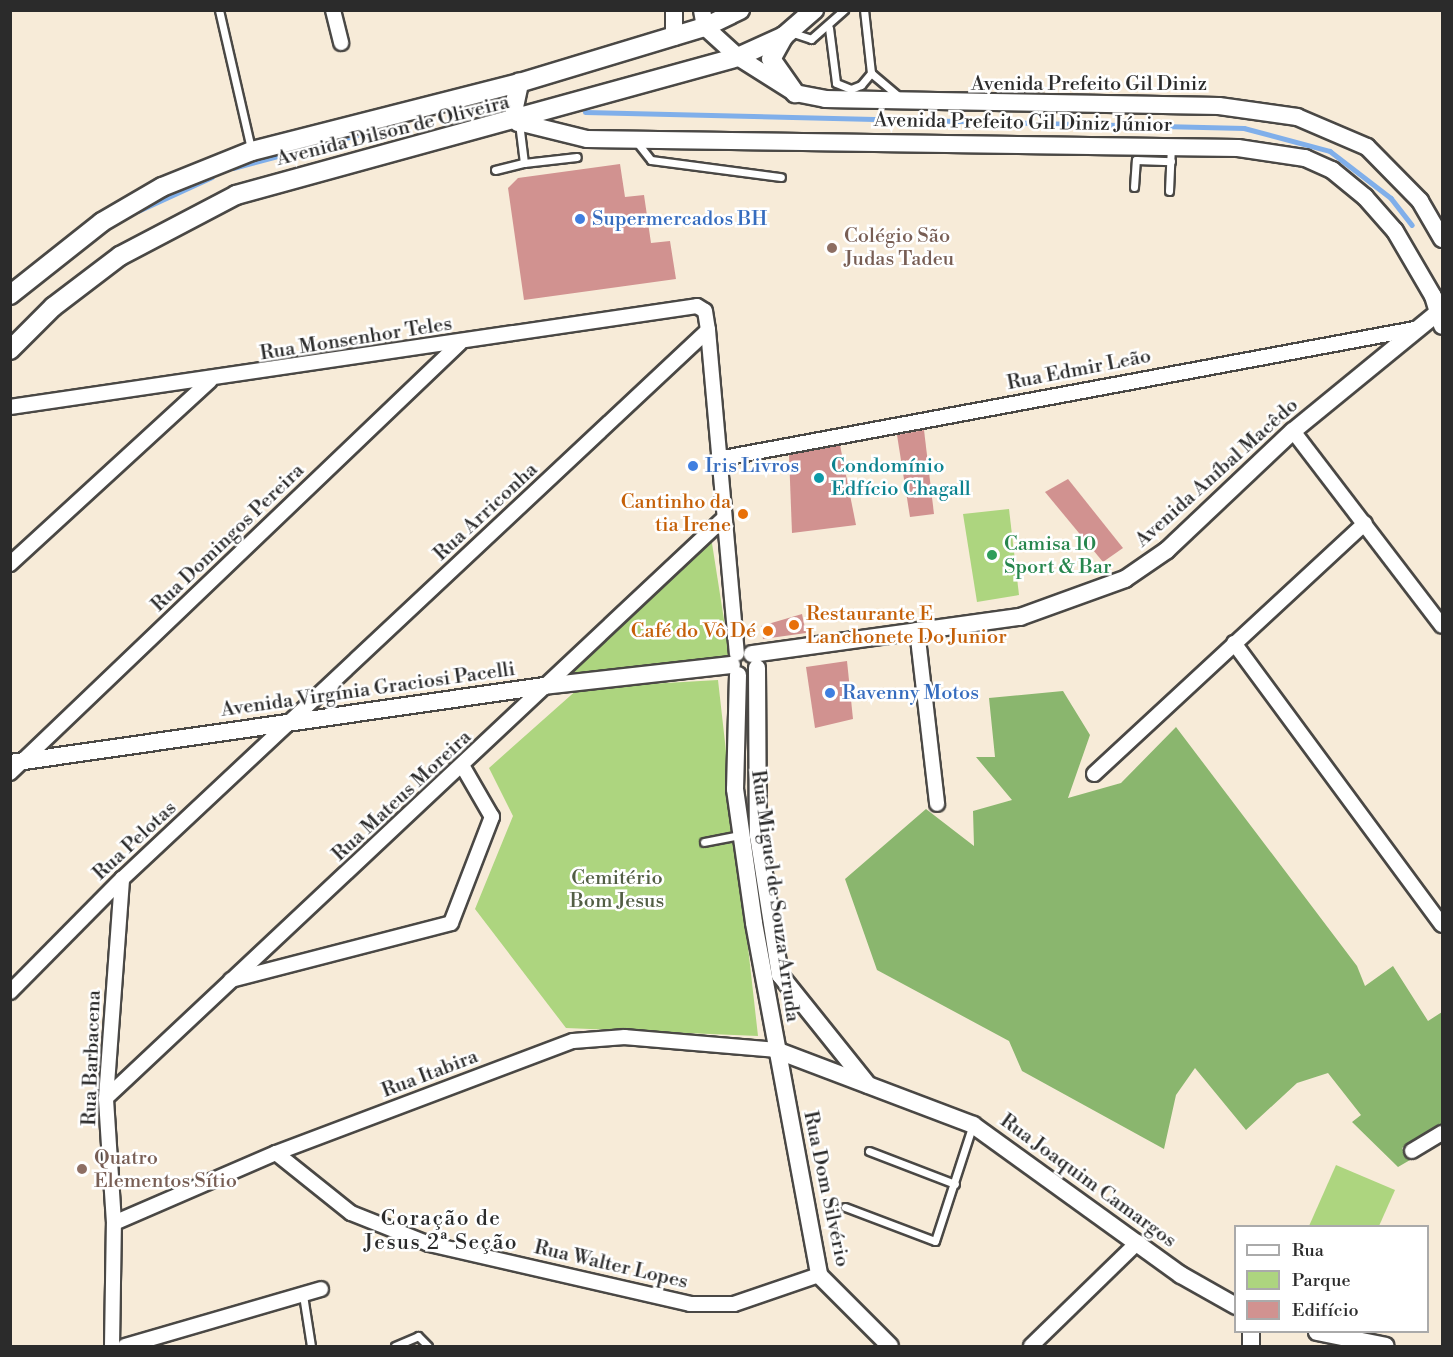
<!DOCTYPE html>
<meta charset="utf-8">
<style>
body{margin:0}
#map{position:relative;width:1453px;height:1357px;overflow:hidden;background:#f7ebd8;font-family:"Libre Bodoni",serif}
div>[style]{position:absolute}
.green>*{inset:0;background:#add57f}
.forest>*{inset:0;background:#8ab66e}
.stream>*{height:4.5px;margin:-2.25px;padding:0 2.25px;transform-origin:2.25px;border-radius:2.25px;background:#80afea}
.building>*{inset:0;background:#d19290}
.roads{filter:drop-shadow(2px 0 #4a4845) drop-shadow(-2px 0 #4a4845) drop-shadow(0 2px #4a4845) drop-shadow(0 -2px #4a4845)}
.service>*{height:7px;margin:-3.5px;padding:0 3.5px;transform-origin:3.5px;border-radius:3.5px;background:#fff}
.minor>*{height:14px;margin:-7px;padding:0 7px;transform-origin:7px;border-radius:7px;background:#fff}
.tertiary>*{height:16px;margin:-8px;padding:0 8px;transform-origin:8px;border-radius:8px;background:#fff}
.secondary>*{height:18px;margin:-9px;padding:0 9px;transform-origin:9px;border-radius:9px;background:#fff}
.dots>*{width:16px;height:16px;translate:-50% -50%;box-sizing:border-box;border:3px solid #fff;border-radius:50%}
span{translate:-50% -50%;white-space:nowrap;text-align:center;line-height:1.15;-webkit-text-stroke:5px #fff;paint-order:stroke}
.street-label{font-size:20px;color:#2b2b2b}
.shop-label{font-size:20px;color:#366cbe}
.left{translate:0 -50%;text-align:left}
.education-label{font-size:20px;color:#785e54}
.culture-label{font-size:20px;color:#0d838f}
.food-label{font-size:20px;color:#c56008}
.right{translate:-100% -50%;text-align:right}
.leisure-label{font-size:20px;color:#27864d}
.park-label{font-size:20px;color:#525e44}
.neighbourhood-label{font-size:21px;color:#2b2b2b;letter-spacing:1.5px}
.frame{position:absolute;inset:0;border:12px solid #2b2b2b;pointer-events:none}
.legend{position:absolute;left:1234px;top:1225px;width:195px;height:108px;box-sizing:border-box;background:#fff;border:2px solid #aaa;margin:0;padding:8px 10px;list-style:none;font-size:18px;color:#2b2b2b}
.legend li{display:flex;align-items:center;gap:12px;height:30px}
.legend b{width:30px;border:2px solid #aaa}
</style>
<div id="map">
<div class="green">
<div style="clip-path:polygon(1009px 509px,1019px 595px,977px 602px,963px 514px)"></div>
<div style="clip-path:polygon(711px 537px,730px 658px,558px 680px)"></div>
<div style="clip-path:polygon(718px 680px,758px 1036px,566px 1028px,475px 909px,513px 816px,489px 768px,579px 688px)"></div>
<div style="clip-path:polygon(1336px 1165px,1395px 1190px,1379px 1226px,1309px 1226px)"></div>
</div>
<div class="forest">
<div style="clip-path:polygon(1063px 691px,1090px 735px,1068px 798px,1121px 783px,1176px 727px,1357px 966px,1365px 986px,1393px 966px,1428px 1021px,1442px 1012px,1442px 1125px,1402px 1148px,1410px 1160px,1398px 1167px,1352px 1122px,1361px 1115px,1328px 1073px,1297px 1083px,1246px 1130px,1195px 1068px,1176px 1095px,1164px 1149px,1022px 1071px,1009px 1041px,877px 970px,845px 879px,926px 809px,974px 846px,973px 811px,1012px 800px,976px 757px,995px 757px,989px 698px)"></div>
</div>
<div class="stream">
<div style="left:585px;top:112px;width:659px;rotate:1.39deg"></div>
<div style="left:1244px;top:128px;width:89px;rotate:15deg"></div>
<div style="left:1330px;top:151px;width:77px;rotate:37.6deg"></div>
<div style="left:1391px;top:198px;width:34px;rotate:52deg"></div>
<div style="left:233px;top:168px;width:169px;rotate:-14.8deg"></div>
<div style="left:138px;top:211px;width:81px;rotate:-24.7deg"></div>
</div>
<div class="building">
<div style="clip-path:polygon(620px 164px,625px 197px,644px 195px,651px 243px,670px 241px,676px 279px,524px 300px,508px 188px,518px 178px)"></div>
<div style="clip-path:polygon(924px 430px,934px 514px,910px 517px,897px 435px)"></div>
<div style="clip-path:polygon(840px 445px,856px 525px,792px 533px,789px 455px)"></div>
<div style="clip-path:polygon(1068px 479px,1123px 548px,1103px 562px,1045px 492px)"></div>
<div style="clip-path:polygon(802px 614px,806px 633px,763px 639px,761px 626px)"></div>
<div style="clip-path:polygon(847px 661px,853px 719px,815px 728px,806px 667px)"></div>
</div>
<div class="roads">
<div class="service">
<div style="left:219px;top:10px;width:143px;rotate:77deg"></div>
<div style="left:829px;top:28px;width:55px;rotate:82.7deg"></div>
<div style="left:836px;top:83px;width:16px;rotate:22deg"></div>
<div style="left:851px;top:89px;width:11px;rotate:-22deg"></div>
<div style="left:861px;top:85px;width:16px;rotate:-50deg"></div>
<div style="left:871px;top:73px;width:63px;rotate:-96.3deg"></div>
<div style="left:793px;top:33px;width:19px;rotate:18deg"></div>
<div style="left:811px;top:39px;width:44px;rotate:-41.3deg"></div>
<div style="left:871px;top:73px;width:39px;rotate:40deg"></div>
<div style="left:636px;top:141px;width:24px;rotate:52deg"></div>
<div style="left:651px;top:160px;width:131px;rotate:7.5deg"></div>
<div style="left:524px;top:163px;width:53px;rotate:-6.5deg"></div>
<div style="left:495px;top:170px;width:30px;rotate:-14deg"></div>
<div style="left:524px;top:163px;width:40px;rotate:-97.1deg"></div>
<div style="left:1134px;top:187px;width:27px;rotate:-86deg"></div>
<div style="left:1136px;top:160px;width:35px;rotate:2deg"></div>
<div style="left:1169px;top:191px;width:45px;rotate:-87.5deg"></div>
<div style="left:704px;top:842px;width:37px;rotate:-11deg"></div>
<div style="left:869px;top:1151px;width:92px;rotate:21deg"></div>
<div style="left:845px;top:1207px;width:96px;rotate:20.7deg"></div>
<div style="left:935px;top:1241px;width:120px;rotate:-72deg"></div>
<div style="left:303px;top:1295px;width:52px;rotate:81.1deg"></div>
<div style="left:395px;top:1346px;width:25px;rotate:-23deg"></div>
<div style="left:418px;top:1336px;width:14px;rotate:45deg"></div>
</div>
<div class="minor">
<div style="left:333px;top:10px;width:34px;rotate:76deg"></div>
<div style="left:10px;top:407px;width:694px;rotate:-8.36deg"></div>
<div style="left:697px;top:306px;width:9px;rotate:32deg"></div>
<div style="left:705px;top:311px;width:19px;rotate:81deg"></div>
<div style="left:708px;top:330px;width:325px;rotate:84.9deg"></div>
<div style="left:1293px;top:431px;width:245px;rotate:52.6deg"></div>
<div style="left:718px;top:459px;width:709px;rotate:-10.57deg"></div>
<div style="left:10px;top:564px;width:271px;rotate:-42.5deg"></div>
<div style="left:917px;top:630px;width:175px;rotate:83.4deg"></div>
<div style="left:1234px;top:643px;width:350px;rotate:53.6deg"></div>
<div style="left:10px;top:773px;width:622px;rotate:-43.7deg"></div>
<div style="left:1094px;top:774px;width:369px;rotate:-42.8deg"></div>
<div style="left:231px;top:980px;width:227px;rotate:-14.5deg"></div>
<div style="left:451px;top:923px;width:114px;rotate:-68.9deg"></div>
<div style="left:492px;top:817px;width:58px;rotate:-120.1deg"></div>
<div style="left:10px;top:992px;width:159px;rotate:-45.3deg"></div>
<div style="left:122px;top:879px;width:803px;rotate:-43.13deg"></div>
<div style="left:106px;top:1098px;width:845px;rotate:-43.18deg"></div>
<div style="left:1412px;top:1151px;width:35px;rotate:-31deg"></div>
<div style="left:276px;top:1153px;width:96px;rotate:38.7deg"></div>
<div style="left:351px;top:1213px;width:84px;rotate:21.7deg"></div>
<div style="left:429px;top:1244px;width:268px;rotate:12.9deg"></div>
<div style="left:690px;top:1304px;width:44px"></div>
<div style="left:734px;top:1304px;width:90px;rotate:-18.8deg"></div>
<div style="left:114px;top:1223px;width:176px;rotate:-23.4deg"></div>
<div style="left:276px;top:1153px;width:317px;rotate:-20.7deg"></div>
<div style="left:573px;top:1041px;width:52px;rotate:-4.4deg"></div>
<div style="left:625px;top:1037px;width:152px;rotate:4.9deg"></div>
<div style="left:112px;top:1346px;width:123px;rotate:-89.1deg"></div>
<div style="left:114px;top:1223px;width:125px;rotate:-93.7deg"></div>
<div style="left:106px;top:1098px;width:220px;rotate:-85.8deg"></div>
<div style="left:125px;top:1346px;width:204px;rotate:-16.2deg"></div>
<div style="left:1031px;top:1346px;width:149px;rotate:-44.2deg"></div>
</div>
<div class="tertiary">
<div style="left:702px;top:10px;width:17px;rotate:80deg"></div>
<div style="left:705px;top:27px;width:45px;rotate:42.3deg"></div>
<div style="left:738px;top:57px;width:67px;rotate:32.3deg"></div>
<div style="left:795px;top:93px;width:31px;rotate:11deg"></div>
<div style="left:825px;top:99px;width:394px;rotate:1deg"></div>
<div style="left:1219px;top:106px;width:79px;rotate:8deg"></div>
<div style="left:1297px;top:117px;width:76px;rotate:23.2deg"></div>
<div style="left:1367px;top:147px;width:76px;rotate:45.5deg"></div>
<div style="left:1420px;top:201px;width:44px;rotate:59.9deg"></div>
<div style="left:674px;top:37px;width:27px;rotate:-90deg"></div>
<div style="left:518px;top:122px;width:71px;rotate:13.8deg"></div>
<div style="left:587px;top:139px;width:651px;rotate:0.79deg"></div>
<div style="left:1238px;top:148px;width:68px;rotate:8.5deg"></div>
<div style="left:1305px;top:158px;width:30px;rotate:24deg"></div>
<div style="left:1332px;top:170px;width:43px;rotate:39.3deg"></div>
<div style="left:1365px;top:197px;width:45px;rotate:48.6deg"></div>
<div style="left:1395px;top:231px;width:75px;rotate:59.7deg"></div>
<div style="left:1433px;top:296px;width:31px;rotate:73deg"></div>
<div style="left:752px;top:654px;width:271px;rotate:-7.9deg"></div>
<div style="left:1020px;top:617px;width:112px;rotate:-19.9deg"></div>
<div style="left:1125px;top:579px;width:51px;rotate:-34.6deg"></div>
<div style="left:1167px;top:550px;width:173px;rotate:-43.4deg"></div>
<div style="left:1293px;top:431px;width:193px;rotate:-39.3deg"></div>
<div style="left:757px;top:668px;width:167px;rotate:89.7deg"></div>
<div style="left:758px;top:835px;width:142px;rotate:81.1deg"></div>
<div style="left:780px;top:975px;width:141px;rotate:51.3deg"></div>
<div style="left:738px;top:675px;width:114px;rotate:91.5deg"></div>
<div style="left:735px;top:789px;width:135px;rotate:81.9deg"></div>
<div style="left:754px;top:923px;width:358px;rotate:79.5deg"></div>
<div style="left:819px;top:1275px;width:100px;rotate:45deg"></div>
<div style="left:10px;top:763px;width:540px;rotate:-8.21deg"></div>
<div style="left:544px;top:686px;width:189px;rotate:-6.4deg"></div>
<div style="left:776px;top:1050px;width:211px;rotate:20.8deg"></div>
<div style="left:973px;top:1125px;width:256px;rotate:35.8deg"></div>
<div style="left:1181px;top:1275px;width:63px;rotate:29.4deg"></div>
<div style="left:1317px;top:1332px;width:70px;rotate:11.5deg"></div>
<div style="left:1251px;top:1346px;width:14px;rotate:-90deg"></div>
</div>
<div class="secondary">
<div style="left:784px;top:36px;width:26px;rotate:119deg"></div>
<div style="left:771px;top:59px;width:42px;rotate:54.8deg"></div>
<div style="left:518px;top:122px;width:16px;rotate:-105deg"></div>
<div style="left:514px;top:107px;width:25px;rotate:-78deg"></div>
<div style="left:10px;top:295px;width:117px;rotate:-38.4deg"></div>
<div style="left:102px;top:222px;width:69px;rotate:-30.3deg"></div>
<div style="left:162px;top:187px;width:97px;rotate:-21.8deg"></div>
<div style="left:252px;top:151px;width:276px;rotate:-14.3deg"></div>
<div style="left:519px;top:83px;width:194px;rotate:-16.8deg"></div>
<div style="left:705px;top:27px;width:39px;rotate:-26deg"></div>
<div style="left:10px;top:350px;width:61px;rotate:-45deg"></div>
<div style="left:53px;top:307px;width:84px;rotate:-37.3deg"></div>
<div style="left:120px;top:256px;width:131px;rotate:-27.7deg"></div>
<div style="left:236px;top:195px;width:521px;rotate:-15.37deg"></div>
<div style="left:738px;top:57px;width:51px;rotate:-24.5deg"></div>
<div style="left:784px;top:36px;width:40px;rotate:-41deg"></div>
</div>
</div>
<div class="dots">
<div style="left:580px;top:219px;background:#3f7fe0"></div>
<div style="left:832px;top:248px;background:#8d6e63"></div>
<div style="left:693px;top:466px;background:#3f7fe0"></div>
<div style="left:819px;top:478px;background:#0f9aa8"></div>
<div style="left:743px;top:514px;background:#e8710a"></div>
<div style="left:992px;top:555px;background:#2e9e5b"></div>
<div style="left:794px;top:625px;background:#e8710a"></div>
<div style="left:768px;top:631px;background:#e8710a"></div>
<div style="left:830px;top:693px;background:#3f7fe0"></div>
<div style="left:82px;top:1169px;background:#8d6e63"></div>
</div>
<div class="street-label">
<span style="left:1089px;top:84px">Avenida Prefeito Gil Diniz</span>
<span style="left:1023px;top:123px;rotate:1deg">Avenida Prefeito Gil Diniz Júnior</span>
<span style="left:393px;top:131px;rotate:-14deg">Avenida Dilson de Oliveira</span>
<span style="left:356px;top:339px;rotate:-9deg">Rua Monsenhor Teles</span>
<span style="left:1079px;top:370px;rotate:-11deg">Rua Edmir Leão</span>
<span style="left:1217px;top:473px;rotate:-42deg">Avenida Aníbal Macêdo</span>
<span style="left:486px;top:512px;rotate:-43deg">Rua Arriconha</span>
<span style="left:228px;top:538px;rotate:-44deg">Rua Domingos Pereira</span>
<span style="left:368px;top:690px;rotate:-8deg">Avenida Virgínia Graciosi Pacelli</span>
<span style="left:402px;top:796px;rotate:-43deg">Rua Mateus Moreira</span>
<span style="left:135px;top:841px;rotate:-43deg">Rua Pelotas</span>
<span style="left:775px;top:896px;rotate:82deg">Rua Miguel de Souza Arruda</span>
<span style="left:92px;top:1058px;rotate:-88deg">Rua Barbacena</span>
<span style="left:430px;top:1074px;rotate:-21deg">Rua Itabira</span>
<span style="left:1088px;top:1181px;rotate:36deg">Rua Joaquim Camargos</span>
<span style="left:826px;top:1189px;rotate:78deg">Rua Dom Silvério</span>
<span style="left:611px;top:1265px;rotate:13deg">Rua Walter Lopes</span>
</div>
<div class="shop-label">
<span class="left" style="left:592px;top:219px">Supermercados BH</span>
<span class="left" style="left:705px;top:466px">Iris Livros</span>
<span class="left" style="left:842px;top:693px">Ravenny Motos</span>
</div>
<div class="education-label">
<span class="left" style="left:844px;top:248px">Colégio São<br>Judas Tadeu</span>
<span class="left" style="left:94px;top:1170px">Quatro<br>Elementos Sítio</span>
</div>
<div class="culture-label">
<span class="left" style="left:831px;top:478px">Condomínio<br>Edfício Chagall</span>
</div>
<div class="food-label">
<span class="right" style="left:731px;top:514px">Cantinho da<br>tia Irene</span>
<span class="left" style="left:806px;top:626px">Restaurante E<br>Lanchonete Do Junior</span>
<span class="right" style="left:756px;top:631px">Café do Vô Dé</span>
</div>
<div class="leisure-label">
<span class="left" style="left:1004px;top:556px">Camisa 10<br>Sport &amp; Bar</span>
</div>
<div class="park-label">
<span style="left:617px;top:890px">Cemitério<br>Bom Jesus</span>
</div>
<div class="neighbourhood-label">
<span style="left:441px;top:1231px">Coração de<br>Jesus 2ª Seção</span>
</div>
<div class="frame"></div>
<ul class="legend">
<li><b style="height:8px;background:#fff"></b>Rua</li>
<li><b style="height:16px;background:#add57f"></b>Parque</li>
<li><b style="height:16px;background:#d19290"></b>Edifício</li>
</ul>
</div>
